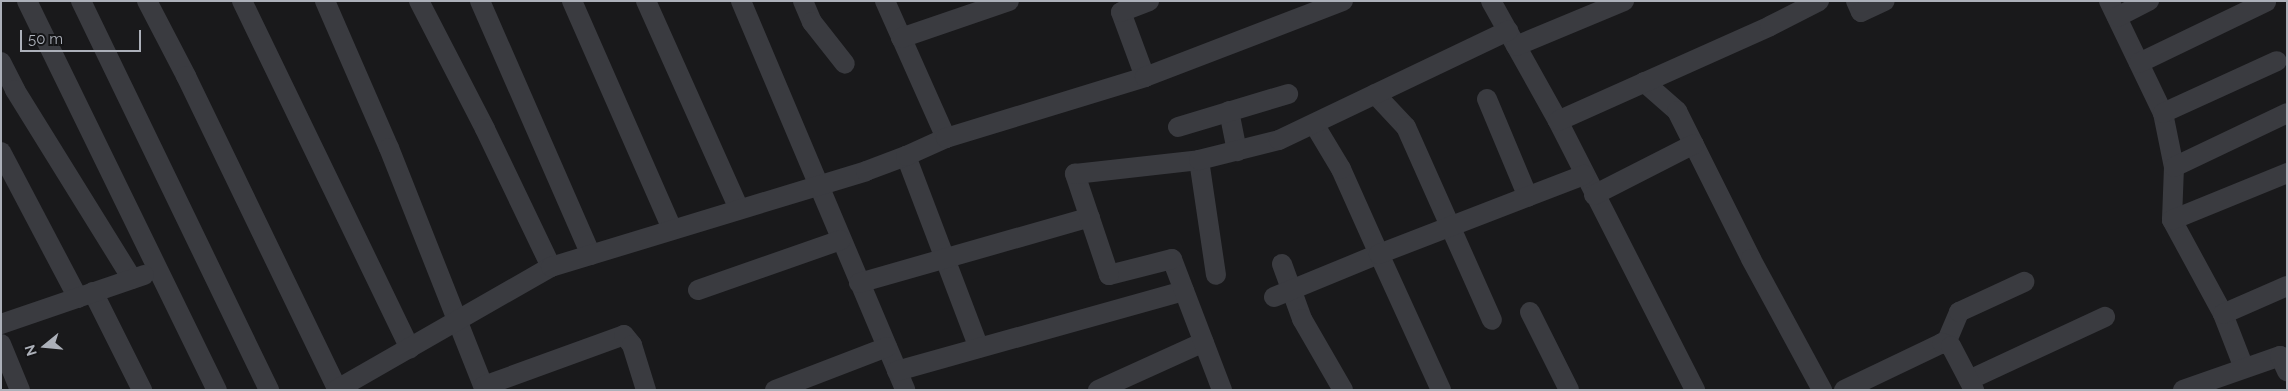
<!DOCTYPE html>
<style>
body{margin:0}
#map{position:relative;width:2288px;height:391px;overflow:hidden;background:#19191b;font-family:Raleway,sans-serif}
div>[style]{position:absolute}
.minor>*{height:20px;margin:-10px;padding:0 10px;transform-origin:10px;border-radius:10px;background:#3a3b40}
span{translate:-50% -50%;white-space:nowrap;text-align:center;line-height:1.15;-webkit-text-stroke:4px #141416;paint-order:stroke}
.frame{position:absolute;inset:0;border:2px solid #acb0b9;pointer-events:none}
.north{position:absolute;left:20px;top:321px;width:50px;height:50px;-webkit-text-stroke:4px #141416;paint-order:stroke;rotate:253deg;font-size:14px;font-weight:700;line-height:20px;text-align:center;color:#acb0b9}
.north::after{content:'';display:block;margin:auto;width:18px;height:22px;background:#acb0b9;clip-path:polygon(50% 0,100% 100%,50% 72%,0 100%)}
.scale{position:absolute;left:20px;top:30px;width:121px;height:22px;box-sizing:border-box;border:2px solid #acb0b9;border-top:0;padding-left:6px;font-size:15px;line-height:18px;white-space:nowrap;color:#acb0b9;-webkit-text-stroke:4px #141416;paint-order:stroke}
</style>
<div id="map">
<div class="minor">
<div style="left:27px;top:1px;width:433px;rotate:64deg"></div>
<div style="left:81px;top:1px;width:432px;rotate:64.2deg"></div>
<div style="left:147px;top:1px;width:85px;rotate:62.5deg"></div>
<div style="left:186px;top:76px;width:348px;rotate:64.2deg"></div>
<div style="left:242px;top:1px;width:386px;rotate:64.2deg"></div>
<div style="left:325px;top:1px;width:160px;rotate:66.5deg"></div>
<div style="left:389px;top:148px;width:260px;rotate:68.4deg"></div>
<div style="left:419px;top:1px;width:144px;rotate:62.7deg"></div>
<div style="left:485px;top:129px;width:153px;rotate:64.4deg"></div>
<div style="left:480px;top:1px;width:277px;rotate:66.4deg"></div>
<div style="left:572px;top:1px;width:249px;rotate:66.3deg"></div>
<div style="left:646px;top:1px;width:228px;rotate:65.9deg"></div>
<div style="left:741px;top:1px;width:422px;rotate:67.1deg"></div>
<div style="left:803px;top:1px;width:23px;rotate:67deg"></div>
<div style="left:812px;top:22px;width:53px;rotate:51.8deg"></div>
<div style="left:885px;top:1px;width:150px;rotate:66deg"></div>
<div style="left:1491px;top:1px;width:137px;rotate:60.8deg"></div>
<div style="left:1558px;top:121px;width:302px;rotate:63deg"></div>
<div style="left:1856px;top:1px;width:12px;rotate:66deg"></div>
<div style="left:1861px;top:12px;width:26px;rotate:-25deg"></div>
<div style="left:2109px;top:1px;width:124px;rotate:64.3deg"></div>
<div style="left:2163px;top:113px;width:55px;rotate:78.5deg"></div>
<div style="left:2174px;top:167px;width:53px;rotate:92.2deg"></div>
<div style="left:2172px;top:220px;width:107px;rotate:61.5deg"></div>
<div style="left:2117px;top:17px;width:36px;rotate:-27deg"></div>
<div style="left:901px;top:38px;width:114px;rotate:-18.9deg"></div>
<div style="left:1516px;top:46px;width:117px;rotate:-22.6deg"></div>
<div style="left:1px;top:62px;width:31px;rotate:63deg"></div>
<div style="left:15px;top:90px;width:222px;rotate:58.2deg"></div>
<div style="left:2139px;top:63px;width:141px;rotate:-25.7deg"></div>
<div style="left:1145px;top:77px;width:69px;rotate:-110.3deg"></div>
<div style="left:1121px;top:12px;width:30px;rotate:-21deg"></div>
<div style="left:1644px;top:82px;width:44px;rotate:41.3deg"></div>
<div style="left:1677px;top:111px;width:165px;rotate:63.4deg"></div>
<div style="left:1751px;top:259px;width:149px;rotate:61.5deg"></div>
<div style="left:1375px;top:94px;width:45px;rotate:46.8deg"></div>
<div style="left:1406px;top:127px;width:211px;rotate:66deg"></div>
<div style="left:1487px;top:99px;width:106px;rotate:67.3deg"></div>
<div style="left:1229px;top:111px;width:41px;rotate:78.7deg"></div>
<div style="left:2163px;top:113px;width:125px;rotate:-24.5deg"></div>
<div style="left:1558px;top:121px;width:232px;rotate:-24.1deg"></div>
<div style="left:1770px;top:26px;width:55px;rotate:-27deg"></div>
<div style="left:1178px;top:127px;width:115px;rotate:-16.7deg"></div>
<div style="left:1px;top:152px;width:165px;rotate:62.2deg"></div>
<div style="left:906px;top:156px;width:205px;rotate:69.2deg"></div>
<div style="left:1199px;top:160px;width:116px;rotate:81.6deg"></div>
<div style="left:2174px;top:167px;width:125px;rotate:-25.5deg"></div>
<div style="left:1594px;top:195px;width:112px;rotate:-27deg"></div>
<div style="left:2172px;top:220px;width:124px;rotate:-22.2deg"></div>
<div style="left:1282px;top:264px;width:59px;rotate:70deg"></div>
<div style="left:1302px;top:319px;width:82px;rotate:60deg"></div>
<div style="left:859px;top:283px;width:240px;rotate:-15.9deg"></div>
<div style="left:698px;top:290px;width:151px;rotate:-19.3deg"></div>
<div style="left:93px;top:292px;width:110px;rotate:63.4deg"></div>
<div style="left:1274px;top:297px;width:113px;rotate:-22.3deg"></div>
<div style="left:1379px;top:254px;width:93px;rotate:-114.1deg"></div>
<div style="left:1341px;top:169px;width:52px;rotate:-121deg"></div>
<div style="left:1530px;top:312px;width:87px;rotate:63.4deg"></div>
<div style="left:1px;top:324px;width:151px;rotate:-18.9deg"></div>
<div style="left:1946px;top:343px;width:34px;rotate:-67deg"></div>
<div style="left:1959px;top:312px;width:72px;rotate:-24.8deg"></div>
<div style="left:1px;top:344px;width:50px;rotate:67.6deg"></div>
<div style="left:2244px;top:368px;width:58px;rotate:-111.3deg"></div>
<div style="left:2223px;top:314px;width:70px;rotate:-23.6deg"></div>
<div style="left:897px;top:371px;width:298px;rotate:-15.6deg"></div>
<div style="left:1969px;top:380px;width:150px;rotate:-24.9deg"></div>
<div style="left:484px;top:386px;width:149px;rotate:-20deg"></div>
<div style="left:624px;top:335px;width:13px;rotate:51deg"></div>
<div style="left:632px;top:345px;width:47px;rotate:72.7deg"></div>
<div style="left:336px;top:390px;width:248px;rotate:-29.8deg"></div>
<div style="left:551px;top:267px;width:329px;rotate:-16.9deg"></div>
<div style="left:866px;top:171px;width:43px;rotate:-20.6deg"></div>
<div style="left:906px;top:156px;width:44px;rotate:-24.2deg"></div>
<div style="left:946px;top:138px;width:208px;rotate:-17deg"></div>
<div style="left:1145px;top:77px;width:212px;rotate:-21deg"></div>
<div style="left:775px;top:390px;width:120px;rotate:-21deg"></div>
<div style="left:1098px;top:390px;width:116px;rotate:-24.4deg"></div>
<div style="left:1222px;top:390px;width:140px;rotate:-110.9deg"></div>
<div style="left:1172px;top:259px;width:65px;rotate:165.7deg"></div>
<div style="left:1109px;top:275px;width:107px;rotate:-108.6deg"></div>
<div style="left:1075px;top:174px;width:125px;rotate:-6.4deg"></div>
<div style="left:1199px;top:160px;width:82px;rotate:-14deg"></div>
<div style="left:1279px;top:140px;width:254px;rotate:-25.5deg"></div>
<div style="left:1441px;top:390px;width:149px;rotate:-114.5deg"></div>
<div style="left:1379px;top:254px;width:220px;rotate:-21.1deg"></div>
<div style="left:1844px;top:390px;width:109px;rotate:-25.6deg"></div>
<div style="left:1942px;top:343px;width:9px;rotate:18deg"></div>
<div style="left:1951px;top:346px;width:50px;rotate:62.4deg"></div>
<div style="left:2183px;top:390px;width:103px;rotate:-19.3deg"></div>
<div style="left:2280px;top:356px;width:17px;rotate:65deg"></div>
</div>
<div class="frame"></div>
<div class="north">N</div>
<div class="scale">50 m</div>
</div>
